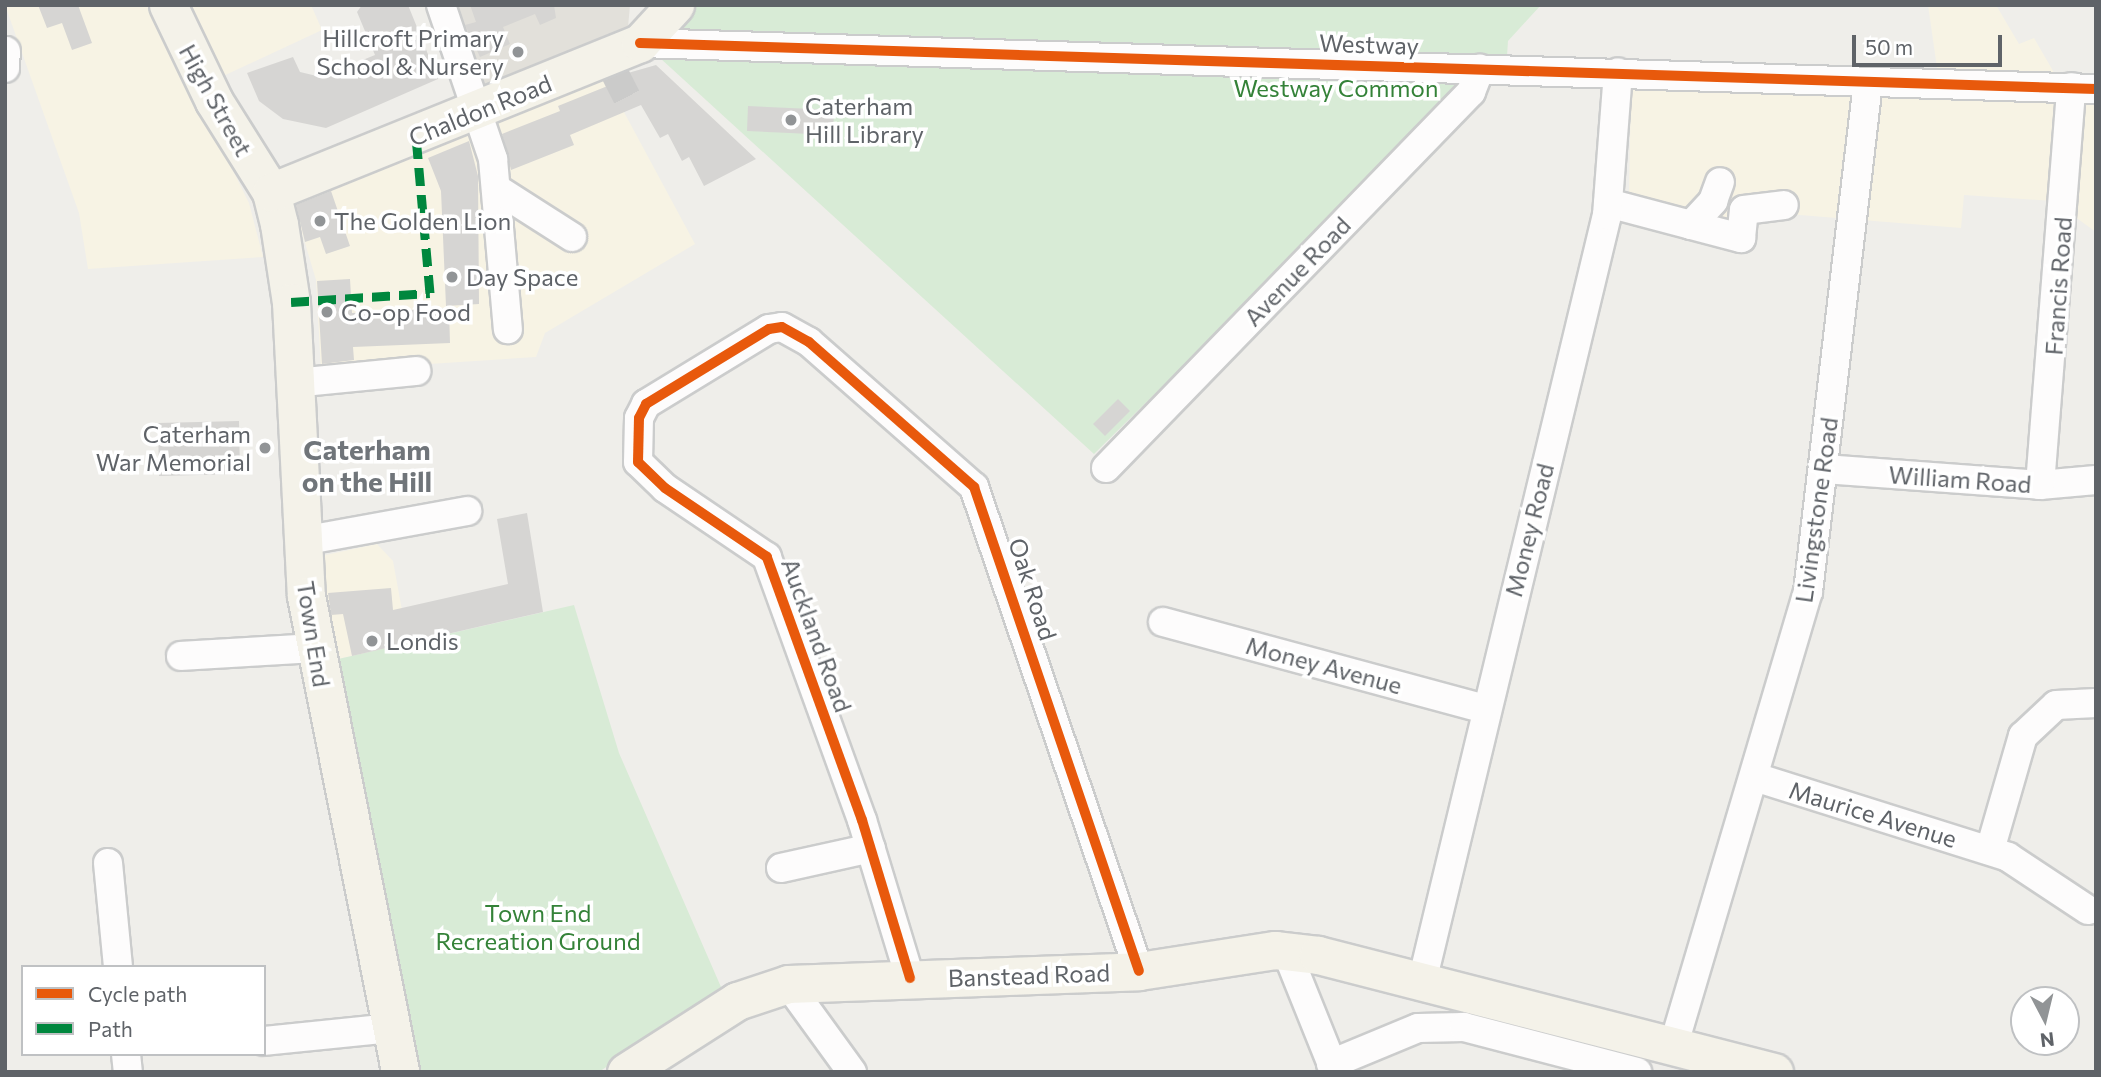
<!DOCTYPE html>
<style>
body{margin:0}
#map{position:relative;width:2101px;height:1077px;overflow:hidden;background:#efeeea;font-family:Commissioner,sans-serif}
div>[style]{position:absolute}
.commercial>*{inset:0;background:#f7f3e4}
.education>*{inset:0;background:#e2e0da}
.green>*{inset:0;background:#d8ebd6}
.building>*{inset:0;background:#d6d5d3}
.minor-tunnel>*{height:28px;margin-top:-14px;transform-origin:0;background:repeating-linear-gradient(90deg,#cbcbca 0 28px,transparent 0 42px)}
.roads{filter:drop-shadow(2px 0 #cbcccc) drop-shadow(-2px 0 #cbcccc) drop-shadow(0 2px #cbcccc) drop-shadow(0 -2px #cbcccc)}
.minor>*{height:28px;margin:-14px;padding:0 14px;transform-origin:14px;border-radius:14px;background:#fdfcfc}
.major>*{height:37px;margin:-18.5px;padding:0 18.5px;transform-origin:18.5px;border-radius:18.5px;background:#f4f2e9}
.quiet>*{height:9px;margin-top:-4.5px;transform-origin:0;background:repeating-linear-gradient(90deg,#00873e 0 18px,transparent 0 27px)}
.cycleway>*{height:10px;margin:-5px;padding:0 5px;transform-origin:5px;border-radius:5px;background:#e8590c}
.dots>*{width:19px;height:19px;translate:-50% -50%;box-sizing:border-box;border:4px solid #fff;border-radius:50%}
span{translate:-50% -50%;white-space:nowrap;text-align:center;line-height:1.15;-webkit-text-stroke:7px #fff;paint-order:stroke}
.poi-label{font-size:24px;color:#5f6368}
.right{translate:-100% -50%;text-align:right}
.left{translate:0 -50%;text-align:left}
.street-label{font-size:24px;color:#5f6368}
.park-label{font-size:24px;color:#348238}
.quarter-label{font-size:28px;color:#70757a;font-weight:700}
.frame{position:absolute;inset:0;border:7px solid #5f6368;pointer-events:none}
.legend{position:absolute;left:21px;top:965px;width:245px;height:91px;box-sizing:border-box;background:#fff;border:2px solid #bfc1c3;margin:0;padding:9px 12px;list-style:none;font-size:21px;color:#5f6368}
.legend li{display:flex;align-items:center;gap:14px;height:35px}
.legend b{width:35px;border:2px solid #bfc1c3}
.north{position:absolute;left:2010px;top:986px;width:70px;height:70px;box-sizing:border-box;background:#fff;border:2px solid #bfc1c3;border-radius:50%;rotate:173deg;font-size:19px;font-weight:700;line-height:28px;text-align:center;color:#5f6368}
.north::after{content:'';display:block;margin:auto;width:24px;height:32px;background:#919496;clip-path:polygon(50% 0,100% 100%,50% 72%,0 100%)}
.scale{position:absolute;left:1852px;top:35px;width:150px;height:32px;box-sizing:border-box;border:4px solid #5f6368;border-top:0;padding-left:9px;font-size:21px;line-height:24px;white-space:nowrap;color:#5f6368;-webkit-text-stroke:5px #fff;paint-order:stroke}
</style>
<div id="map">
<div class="commercial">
<div style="clip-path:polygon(5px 5px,311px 5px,322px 30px,193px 90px,249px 203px,263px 257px,88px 269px,79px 213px)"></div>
<div style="clip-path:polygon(1928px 5px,1996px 5px,2019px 44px,2034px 38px,2056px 76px,2096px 89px,2096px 232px,2053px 201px,1964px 195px,1961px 228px,1737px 210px,1735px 240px,1621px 216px,1629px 193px,1631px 89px,1941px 96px)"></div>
<div style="clip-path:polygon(604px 75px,695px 244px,545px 333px,536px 357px,321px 371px,316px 280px,294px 206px,298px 198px)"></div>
<div style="clip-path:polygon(377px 544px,393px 561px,408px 643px,334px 660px,321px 556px)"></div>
</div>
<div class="education">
<div style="clip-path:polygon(447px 5px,630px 5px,628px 27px,480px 91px)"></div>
</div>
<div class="green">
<div style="clip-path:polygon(691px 5px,1541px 5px,1508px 41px,1507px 56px,1471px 56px,1465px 87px,1094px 454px,660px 58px,663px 33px)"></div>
<div style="clip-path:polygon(574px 605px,619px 753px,721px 987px,599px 1072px,420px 1072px,334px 660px)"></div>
</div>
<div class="building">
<div style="clip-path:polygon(38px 5px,78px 5px,92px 43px,72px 50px,62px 23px,47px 28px)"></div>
<div style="clip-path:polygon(362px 5px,408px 5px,438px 79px,326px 128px,283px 119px,259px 101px,247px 73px,293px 57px,300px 72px,321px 77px,375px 55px,357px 12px)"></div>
<div style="clip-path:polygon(470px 5px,554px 5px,556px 18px,540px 25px,535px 14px,503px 27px,510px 44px,480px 57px,465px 25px,476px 22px)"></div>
<div style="clip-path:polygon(656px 65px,756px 159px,704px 186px,689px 157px,682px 161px,668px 134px,660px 138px,641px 105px,570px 135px,574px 145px,511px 170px,502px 134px,560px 111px,558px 106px,610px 85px,607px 79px)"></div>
<div style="clip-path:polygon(748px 106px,834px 110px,833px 135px,747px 131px)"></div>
<div style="clip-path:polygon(469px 141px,478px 176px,479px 304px,446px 306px,441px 191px,428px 158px)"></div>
<div style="clip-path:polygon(331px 191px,350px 246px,326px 254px,320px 237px,305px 242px,296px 205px)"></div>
<div style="clip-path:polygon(350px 279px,352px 313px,449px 308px,450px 343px,353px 347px,354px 360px,322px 364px,317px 281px)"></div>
<div style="clip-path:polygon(1118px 399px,1130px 411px,1105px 436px,1093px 424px)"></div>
<div style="clip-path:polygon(239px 421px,240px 474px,159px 476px,158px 423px)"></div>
<div style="clip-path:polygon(527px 513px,543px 612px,352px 656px,343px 614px,331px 615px,328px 593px,391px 588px,393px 610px,508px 584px,497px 519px)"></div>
</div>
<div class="minor-tunnel">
<div style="left:614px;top:72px;width:38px;rotate:63deg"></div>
</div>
<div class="roads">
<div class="minor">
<div style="left:441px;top:5px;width:163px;rotate:71.3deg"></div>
<div style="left:493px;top:159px;width:171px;rotate:85deg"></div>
<div style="left:640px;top:43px;width:1457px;rotate:1.81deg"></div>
<div style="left:5px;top:68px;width:17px;rotate:-87deg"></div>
<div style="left:497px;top:189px;width:89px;rotate:32.6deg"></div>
<div style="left:1608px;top:203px;width:86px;rotate:14.8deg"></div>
<div style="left:1691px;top:225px;width:33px;rotate:-47deg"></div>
<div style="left:1713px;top:201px;width:20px;rotate:-70deg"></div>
<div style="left:1691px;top:225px;width:52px;rotate:14.6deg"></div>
<div style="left:1741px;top:238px;width:28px;rotate:-84deg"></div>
<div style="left:1744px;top:210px;width:40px;rotate:-7.1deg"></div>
<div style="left:294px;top:383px;width:123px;rotate:-5.6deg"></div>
<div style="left:1106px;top:468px;width:524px;rotate:-45.85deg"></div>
<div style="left:1471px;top:92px;width:25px;rotate:-69deg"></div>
<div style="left:1824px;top:469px;width:217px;rotate:4.2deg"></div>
<div style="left:2040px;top:485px;width:56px;rotate:-5.1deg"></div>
<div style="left:2040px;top:485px;width:399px;rotate:-85.5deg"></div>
<div style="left:302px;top:541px;width:168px;rotate:-10.3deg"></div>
<div style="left:1163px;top:622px;width:334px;rotate:15.1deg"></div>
<div style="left:181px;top:656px;width:133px;rotate:-3.4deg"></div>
<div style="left:1755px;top:777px;width:265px;rotate:17.5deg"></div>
<div style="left:2008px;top:857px;width:96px;rotate:33.5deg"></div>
<div style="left:1990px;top:850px;width:119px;rotate:-73.9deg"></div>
<div style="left:2023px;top:736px;width:45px;rotate:-43.2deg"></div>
<div style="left:2056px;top:705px;width:40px;rotate:-2.9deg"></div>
<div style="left:108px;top:863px;width:104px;rotate:84.5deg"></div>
<div style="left:781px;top:868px;width:92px;rotate:-12.5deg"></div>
<div style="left:1286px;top:950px;width:131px;rotate:68.1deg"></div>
<div style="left:910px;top:978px;width:165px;rotate:-106.9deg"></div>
<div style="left:862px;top:820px;width:280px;rotate:-109.9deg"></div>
<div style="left:767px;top:557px;width:123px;rotate:-145.9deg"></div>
<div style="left:665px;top:488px;width:37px;rotate:-136deg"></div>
<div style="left:638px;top:462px;width:44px;rotate:-88.7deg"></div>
<div style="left:639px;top:418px;width:16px;rotate:-63deg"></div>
<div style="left:646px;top:404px;width:144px;rotate:-31.4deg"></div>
<div style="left:769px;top:329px;width:13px;rotate:-9deg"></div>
<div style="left:782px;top:327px;width:31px;rotate:29deg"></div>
<div style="left:809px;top:342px;width:220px;rotate:41.3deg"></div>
<div style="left:974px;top:487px;width:511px;rotate:71.18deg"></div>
<div style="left:788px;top:984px;width:109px;rotate:54deg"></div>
<div style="left:1421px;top:986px;width:793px;rotate:-76.44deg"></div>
<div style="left:1607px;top:215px;width:143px;rotate:-85.6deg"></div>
<div style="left:264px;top:1041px;width:129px;rotate:-5.8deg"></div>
<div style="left:1673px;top:1047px;width:475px;rotate:-73.5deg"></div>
<div style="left:1808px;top:592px;width:513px;rotate:-83.28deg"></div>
<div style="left:126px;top:1054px;width:18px;rotate:84deg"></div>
<div style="left:1331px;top:1064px;width:94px;rotate:-22.5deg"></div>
<div style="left:1418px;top:1028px;width:46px;rotate:-1.2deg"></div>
<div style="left:1464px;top:1027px;width:179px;rotate:14.6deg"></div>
</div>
<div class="major">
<div style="left:168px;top:5px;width:106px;rotate:64.4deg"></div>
<div style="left:214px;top:101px;width:107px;rotate:57.9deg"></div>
<div style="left:271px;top:192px;width:33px;rotate:76deg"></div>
<div style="left:279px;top:224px;width:79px;rotate:81.3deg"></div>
<div style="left:291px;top:302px;width:294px;rotate:87.1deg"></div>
<div style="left:306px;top:596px;width:485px;rotate:78.8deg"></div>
<div style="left:271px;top:192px;width:398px;rotate:-22deg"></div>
<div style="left:640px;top:43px;width:52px;rotate:-47.4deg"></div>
<div style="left:626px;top:1072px;width:132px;rotate:-32.6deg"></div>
<div style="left:737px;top:1001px;width:54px;rotate:-18.4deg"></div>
<div style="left:788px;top:984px;width:351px;rotate:-2.1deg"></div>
<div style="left:1139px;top:971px;width:138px;rotate:-8.8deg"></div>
<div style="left:1275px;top:950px;width:43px;rotate:6.6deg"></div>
<div style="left:1318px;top:955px;width:471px;rotate:14.4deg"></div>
</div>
</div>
<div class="quiet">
<div style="left:291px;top:302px;width:139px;rotate:-3.7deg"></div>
<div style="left:430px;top:293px;width:158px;rotate:-95.1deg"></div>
</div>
<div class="cycleway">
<div style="left:640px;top:43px;width:1457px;rotate:1.81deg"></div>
<div style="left:910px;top:978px;width:165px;rotate:-106.9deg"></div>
<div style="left:862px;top:820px;width:280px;rotate:-109.9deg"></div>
<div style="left:767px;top:557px;width:123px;rotate:-145.9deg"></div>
<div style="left:665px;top:488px;width:37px;rotate:-136deg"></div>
<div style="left:638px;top:462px;width:44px;rotate:-88.7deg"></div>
<div style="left:639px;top:418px;width:16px;rotate:-63deg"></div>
<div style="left:646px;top:404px;width:144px;rotate:-31.4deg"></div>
<div style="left:769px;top:329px;width:13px;rotate:-9deg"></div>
<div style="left:782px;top:327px;width:31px;rotate:29deg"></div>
<div style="left:809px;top:342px;width:220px;rotate:41.3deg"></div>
<div style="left:974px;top:487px;width:511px;rotate:71.18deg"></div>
</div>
<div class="dots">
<div style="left:518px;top:52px;background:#919496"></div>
<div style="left:791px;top:120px;background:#919496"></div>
<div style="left:320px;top:221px;background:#919496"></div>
<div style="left:452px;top:277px;background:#919496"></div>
<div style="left:327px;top:312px;background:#919496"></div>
<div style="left:265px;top:448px;background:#919496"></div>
<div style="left:372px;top:641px;background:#919496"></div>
</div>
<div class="poi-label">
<span class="right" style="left:504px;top:52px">Hillcroft Primary<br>School &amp; Nursery</span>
<span class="left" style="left:805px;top:120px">Caterham<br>Hill Library</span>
<span class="left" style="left:334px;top:221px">The Golden Lion</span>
<span class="left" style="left:466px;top:277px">Day Space</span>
<span class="left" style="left:341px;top:312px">Co-op Food</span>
<span class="right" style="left:251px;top:448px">Caterham<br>War Memorial</span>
<span class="left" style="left:386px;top:641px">Londis</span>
</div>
<div class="street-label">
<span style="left:1369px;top:44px;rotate:2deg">Westway</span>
<span style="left:216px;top:100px;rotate:61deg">High Street</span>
<span style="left:480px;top:110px;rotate:-22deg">Chaldon Road</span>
<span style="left:1297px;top:271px;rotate:-46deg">Avenue Road</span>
<span style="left:2058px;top:286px;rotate:-86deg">Francis Road</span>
<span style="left:1960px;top:479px;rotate:4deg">William Road</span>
<span style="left:1816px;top:510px;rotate:-82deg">Livingstone Road</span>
<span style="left:1529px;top:530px;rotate:-76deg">Money Road</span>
<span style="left:1033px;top:589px;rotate:72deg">Oak Road</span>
<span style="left:314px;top:634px;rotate:81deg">Town End</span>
<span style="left:817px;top:635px;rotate:70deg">Auckland Road</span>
<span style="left:1324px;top:665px;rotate:15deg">Money Avenue</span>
<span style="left:1873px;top:814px;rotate:17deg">Maurice Avenue</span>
<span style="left:1029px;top:975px;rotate:-2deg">Banstead Road</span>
</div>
<div class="park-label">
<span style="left:1336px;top:88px">Westway Common</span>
<span style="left:538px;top:927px">Town End<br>Recreation Ground</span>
</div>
<div class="quarter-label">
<span style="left:367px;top:465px">Caterham<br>on the Hill</span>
</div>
<div class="frame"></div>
<ul class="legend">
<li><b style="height:9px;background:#e8590c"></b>Cycle path</li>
<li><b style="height:9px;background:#00873e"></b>Path</li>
</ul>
<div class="north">N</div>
<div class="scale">50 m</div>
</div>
